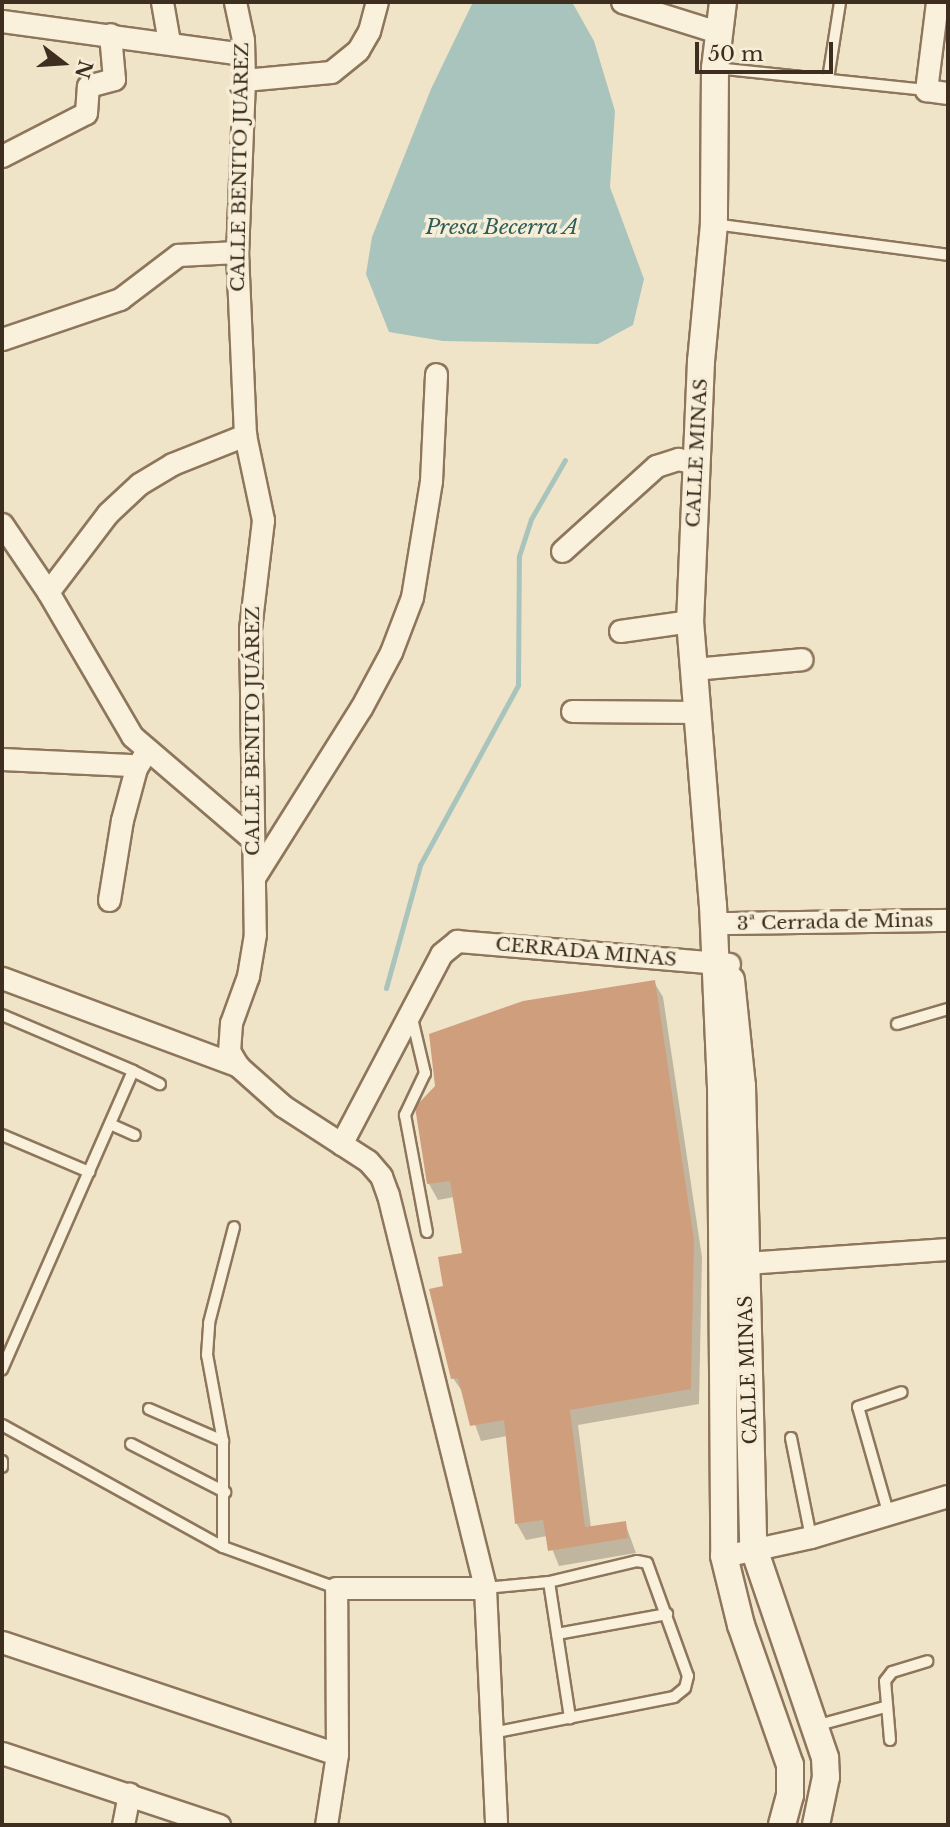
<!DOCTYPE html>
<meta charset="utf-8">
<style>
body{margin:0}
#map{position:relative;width:950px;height:1827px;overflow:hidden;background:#f0e4c8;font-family:"Libre Baskerville",serif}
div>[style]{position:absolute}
.water>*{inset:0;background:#a9c4bc}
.shadow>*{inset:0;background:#0003}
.stream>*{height:5px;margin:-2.5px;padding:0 2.5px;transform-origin:2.5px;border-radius:2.5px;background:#a9c4bc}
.building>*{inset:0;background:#cf9f7d}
.roads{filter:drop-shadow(2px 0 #8d765c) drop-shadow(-2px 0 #8d765c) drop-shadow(0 2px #8d765c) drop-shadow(0 -2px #8d765c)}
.service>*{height:10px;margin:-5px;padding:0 5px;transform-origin:5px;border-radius:5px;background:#faf1dc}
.minor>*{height:21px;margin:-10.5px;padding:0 10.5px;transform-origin:10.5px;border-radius:10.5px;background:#faf1dc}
.tertiary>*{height:26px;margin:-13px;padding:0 13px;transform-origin:13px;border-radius:13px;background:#faf1dc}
span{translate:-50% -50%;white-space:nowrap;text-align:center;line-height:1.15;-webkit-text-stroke:7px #f7eed8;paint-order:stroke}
.street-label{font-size:19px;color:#3d2e20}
.water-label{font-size:21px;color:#2f5d5a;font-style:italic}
.frame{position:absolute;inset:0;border:4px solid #3d2e20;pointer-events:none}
.north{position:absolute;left:28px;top:28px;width:70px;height:70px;-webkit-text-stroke:5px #f7eed8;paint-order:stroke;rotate:107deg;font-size:19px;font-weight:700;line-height:28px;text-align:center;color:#3d2e20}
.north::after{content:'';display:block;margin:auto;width:24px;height:32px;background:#3d2e20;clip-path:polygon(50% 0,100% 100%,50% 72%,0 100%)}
.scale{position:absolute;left:695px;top:42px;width:138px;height:32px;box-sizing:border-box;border:4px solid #3d2e20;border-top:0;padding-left:9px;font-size:21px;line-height:24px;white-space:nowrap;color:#3d2e20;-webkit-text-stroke:5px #f7eed8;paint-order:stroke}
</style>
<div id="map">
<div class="water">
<div style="clip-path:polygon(473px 2px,572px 2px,594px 41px,615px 111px,610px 187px,644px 279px,633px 325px,598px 344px,443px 341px,389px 332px,366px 274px,372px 237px,431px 89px)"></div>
</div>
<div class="shadow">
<div style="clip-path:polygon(654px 982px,663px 997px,702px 1257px,699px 1404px,578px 1425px,591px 1528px,625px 1523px,636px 1553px,559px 1566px,547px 1536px,526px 1540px,517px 1524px,507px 1436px,481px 1441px,464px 1394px,453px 1378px,445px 1287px,464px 1254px,454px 1197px,438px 1200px,429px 1184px,417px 1108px)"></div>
</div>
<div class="stream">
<div style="left:386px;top:988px;width:128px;rotate:-74.5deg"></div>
<div style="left:420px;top:865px;width:205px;rotate:-61.4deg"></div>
<div style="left:518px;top:685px;width:129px;rotate:-89.6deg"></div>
<div style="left:519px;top:556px;width:39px;rotate:-72deg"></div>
<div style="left:531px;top:519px;width:68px;rotate:-60deg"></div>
</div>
<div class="building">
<div style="clip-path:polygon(655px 980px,694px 1240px,691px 1389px,570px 1410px,585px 1527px,626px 1521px,628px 1538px,548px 1551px,543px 1520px,515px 1524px,504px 1420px,470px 1426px,458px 1378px,451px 1379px,429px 1289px,443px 1286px,438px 1257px,462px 1253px,450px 1181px,427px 1184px,415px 1107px,435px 1086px,429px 1034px,523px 1001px)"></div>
</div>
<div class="roads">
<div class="service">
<div style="left:716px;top:68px;width:211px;rotate:6deg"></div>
<div style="left:828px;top:79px;width:78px;rotate:-81.1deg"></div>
<div style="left:714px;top:224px;width:236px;rotate:7.5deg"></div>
<div style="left:411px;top:1014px;width:61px;rotate:76.7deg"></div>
<div style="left:425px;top:1073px;width:47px;rotate:115.5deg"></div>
<div style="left:405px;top:1115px;width:119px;rotate:79.4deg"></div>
<div style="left:2px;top:1015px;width:142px;rotate:23.1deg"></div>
<div style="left:133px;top:1071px;width:326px;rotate:113.7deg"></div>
<div style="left:897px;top:1024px;width:53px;rotate:-16.4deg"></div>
<div style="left:133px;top:1071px;width:30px;rotate:26deg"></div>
<div style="left:110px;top:1124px;width:27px;rotate:24deg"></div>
<div style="left:2px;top:1135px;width:95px;rotate:23deg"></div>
<div style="left:149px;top:1409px;width:81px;rotate:23.4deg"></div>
<div style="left:2px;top:1425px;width:252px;rotate:28.9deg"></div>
<div style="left:223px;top:1547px;width:120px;rotate:19.9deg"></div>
<div style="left:791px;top:1438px;width:101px;rotate:78.6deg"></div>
<div style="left:131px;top:1444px;width:106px;rotate:27.1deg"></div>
<div style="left:2px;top:1461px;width:6px;rotate:90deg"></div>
<div style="left:888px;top:1512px;width:109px;rotate:-105.9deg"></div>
<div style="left:858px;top:1407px;width:46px;rotate:-18.8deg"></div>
<div style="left:223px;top:1547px;width:106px;rotate:-90deg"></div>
<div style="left:223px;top:1441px;width:87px;rotate:-100.5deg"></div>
<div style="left:207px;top:1355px;width:32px;rotate:-86deg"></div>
<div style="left:209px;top:1323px;width:99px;rotate:-75.4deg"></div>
<div style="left:549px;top:1582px;width:138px;rotate:81.2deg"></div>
<div style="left:485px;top:1588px;width:64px;rotate:-5.4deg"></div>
<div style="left:549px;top:1582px;width:90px;rotate:-13.4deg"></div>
<div style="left:637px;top:1561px;width:10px;rotate:11deg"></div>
<div style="left:647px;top:1563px;width:120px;rotate:70.1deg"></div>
<div style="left:688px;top:1676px;width:12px;rotate:104deg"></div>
<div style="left:685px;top:1688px;width:14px;rotate:141deg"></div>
<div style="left:674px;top:1697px;width:186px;rotate:168.8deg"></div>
<div style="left:557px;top:1634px;width:112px;rotate:-10.3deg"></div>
<div style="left:815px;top:1726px;width:73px;rotate:-15.2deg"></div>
<div style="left:890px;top:1740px;width:59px;rotate:-94.8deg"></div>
<div style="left:885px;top:1681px;width:11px;rotate:-52deg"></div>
<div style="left:892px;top:1672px;width:37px;rotate:-17deg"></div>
</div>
<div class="minor">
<div style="left:162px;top:2px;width:40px;rotate:80deg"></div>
<div style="left:235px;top:2px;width:39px;rotate:78deg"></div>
<div style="left:243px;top:40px;width:40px;rotate:88.6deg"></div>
<div style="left:244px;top:80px;width:172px;rotate:92.3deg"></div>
<div style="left:237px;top:252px;width:183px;rotate:87.5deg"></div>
<div style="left:245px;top:435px;width:87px;rotate:78deg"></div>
<div style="left:263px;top:520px;width:110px;rotate:96.8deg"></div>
<div style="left:250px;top:629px;width:305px;rotate:89.1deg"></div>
<div style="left:255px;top:934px;width:43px;rotate:99.5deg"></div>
<div style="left:248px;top:976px;width:50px;rotate:109.9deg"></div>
<div style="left:231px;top:1023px;width:28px;rotate:94deg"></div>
<div style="left:229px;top:1051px;width:17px;rotate:59deg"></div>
<div style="left:238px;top:1066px;width:60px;rotate:41.6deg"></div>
<div style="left:283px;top:1106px;width:101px;rotate:32.9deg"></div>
<div style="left:368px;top:1161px;width:20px;rotate:49deg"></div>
<div style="left:381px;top:1176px;width:20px;rotate:70deg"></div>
<div style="left:388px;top:1195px;width:405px;rotate:76.1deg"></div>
<div style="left:485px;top:1588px;width:237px;rotate:87.3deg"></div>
<div style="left:622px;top:2px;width:101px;rotate:17.4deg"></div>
<div style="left:937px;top:2px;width:89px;rotate:97.1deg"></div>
<div style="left:926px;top:90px;width:22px;rotate:8deg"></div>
<div style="left:2px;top:21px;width:243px;rotate:7.8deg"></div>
<div style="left:244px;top:80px;width:87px;rotate:-5.3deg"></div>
<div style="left:331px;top:72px;width:35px;rotate:-39deg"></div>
<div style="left:358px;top:50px;width:22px;rotate:-60deg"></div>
<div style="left:369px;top:31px;width:30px;rotate:-75deg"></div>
<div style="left:2px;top:156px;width:94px;rotate:-27.1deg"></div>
<div style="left:86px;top:113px;width:27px;rotate:-86deg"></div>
<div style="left:88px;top:86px;width:27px;rotate:-15deg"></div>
<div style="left:114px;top:79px;width:45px;rotate:-95.1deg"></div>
<div style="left:2px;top:339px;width:125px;rotate:-18.7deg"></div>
<div style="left:120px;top:299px;width:73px;rotate:-37.2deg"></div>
<div style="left:178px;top:255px;width:59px;rotate:-2.9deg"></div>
<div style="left:2px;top:524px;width:82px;rotate:55.9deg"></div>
<div style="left:48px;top:592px;width:167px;rotate:59.7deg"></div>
<div style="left:132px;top:736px;width:158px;rotate:40.6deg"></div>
<div style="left:562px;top:551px;width:127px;rotate:-42.1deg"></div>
<div style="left:656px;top:466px;width:23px;rotate:-18deg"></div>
<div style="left:678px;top:459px;width:18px;rotate:13deg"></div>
<div style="left:48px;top:592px;width:99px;rotate:-52.8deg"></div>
<div style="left:108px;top:513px;width:42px;rotate:-43.1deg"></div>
<div style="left:139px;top:484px;width:39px;rotate:-31deg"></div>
<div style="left:172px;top:464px;width:79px;rotate:-21.7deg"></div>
<div style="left:620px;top:631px;width:71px;rotate:-8.1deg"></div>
<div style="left:693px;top:669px;width:109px;rotate:-5.2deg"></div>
<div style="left:572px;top:711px;width:125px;rotate:0.5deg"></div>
<div style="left:2px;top:759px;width:128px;rotate:2.7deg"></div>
<div style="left:255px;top:876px;width:199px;rotate:-57.8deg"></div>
<div style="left:361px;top:708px;width:64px;rotate:-61.8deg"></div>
<div style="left:391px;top:652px;width:59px;rotate:-69.1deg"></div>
<div style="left:412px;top:597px;width:118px;rotate:-80.7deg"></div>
<div style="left:431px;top:481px;width:107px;rotate:-87.3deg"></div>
<div style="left:109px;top:900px;width:81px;rotate:-80.8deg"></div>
<div style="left:122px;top:820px;width:54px;rotate:-74.9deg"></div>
<div style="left:136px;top:768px;width:19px;rotate:-58deg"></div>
<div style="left:722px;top:923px;width:226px;rotate:-0.8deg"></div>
<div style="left:2px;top:978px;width:252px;rotate:20.4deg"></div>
<div style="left:341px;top:1144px;width:215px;rotate:-62.2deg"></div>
<div style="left:441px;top:954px;width:21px;rotate:-39deg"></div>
<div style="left:457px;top:941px;width:273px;rotate:4.8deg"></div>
<div style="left:731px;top:1264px;width:218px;rotate:-4deg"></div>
<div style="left:724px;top:1556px;width:89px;rotate:-12.3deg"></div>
<div style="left:811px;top:1537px;width:143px;rotate:-16.7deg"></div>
<div style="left:2px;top:1642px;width:353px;rotate:18.5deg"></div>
<div style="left:2px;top:1753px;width:229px;rotate:18.4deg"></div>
<div style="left:123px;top:1825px;width:32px;rotate:-79deg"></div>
<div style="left:326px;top:1825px;width:72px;rotate:-81.2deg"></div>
<div style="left:337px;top:1754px;width:166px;rotate:-90.3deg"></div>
<div style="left:336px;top:1588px;width:149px"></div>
</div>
<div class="tertiary">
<div style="left:723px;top:2px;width:66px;rotate:96.9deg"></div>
<div style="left:715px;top:68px;width:156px;rotate:90.4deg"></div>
<div style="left:714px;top:224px;width:138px;rotate:95.4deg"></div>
<div style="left:701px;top:361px;width:260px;rotate:92.4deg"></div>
<div style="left:690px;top:621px;width:285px;rotate:85.4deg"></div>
<div style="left:713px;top:905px;width:180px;rotate:87.5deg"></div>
<div style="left:721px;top:1085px;width:471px;rotate:89.6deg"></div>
<div style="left:724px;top:1556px;width:71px;rotate:76.2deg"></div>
<div style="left:741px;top:1625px;width:148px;rotate:70.7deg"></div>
<div style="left:790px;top:1765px;width:30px;rotate:90deg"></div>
<div style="left:790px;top:1795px;width:31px;rotate:105deg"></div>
<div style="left:731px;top:980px;width:107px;rotate:84.1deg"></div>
<div style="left:742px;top:1086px;width:460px;rotate:88.6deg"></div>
<div style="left:753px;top:1546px;width:224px;rotate:71.2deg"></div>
<div style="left:825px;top:1758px;width:19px;rotate:87deg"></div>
<div style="left:826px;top:1777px;width:49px;rotate:101.8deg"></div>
</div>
</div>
<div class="street-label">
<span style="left:240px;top:167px;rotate:-89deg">CALLE BENITO JUÁREZ</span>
<span style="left:697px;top:453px;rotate:-87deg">CALLE MINAS</span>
<span style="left:253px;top:731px;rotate:-90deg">CALLE BENITO JUÁREZ</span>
<span style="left:835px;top:922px;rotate:-1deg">3ª Cerrada de Minas</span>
<span style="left:586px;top:952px;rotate:5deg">CERRADA MINAS</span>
<span style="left:748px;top:1370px;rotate:-92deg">CALLE MINAS</span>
</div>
<div class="water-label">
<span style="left:502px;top:227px">Presa Becerra A</span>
</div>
<div class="frame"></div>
<div class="north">N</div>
<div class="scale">50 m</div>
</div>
